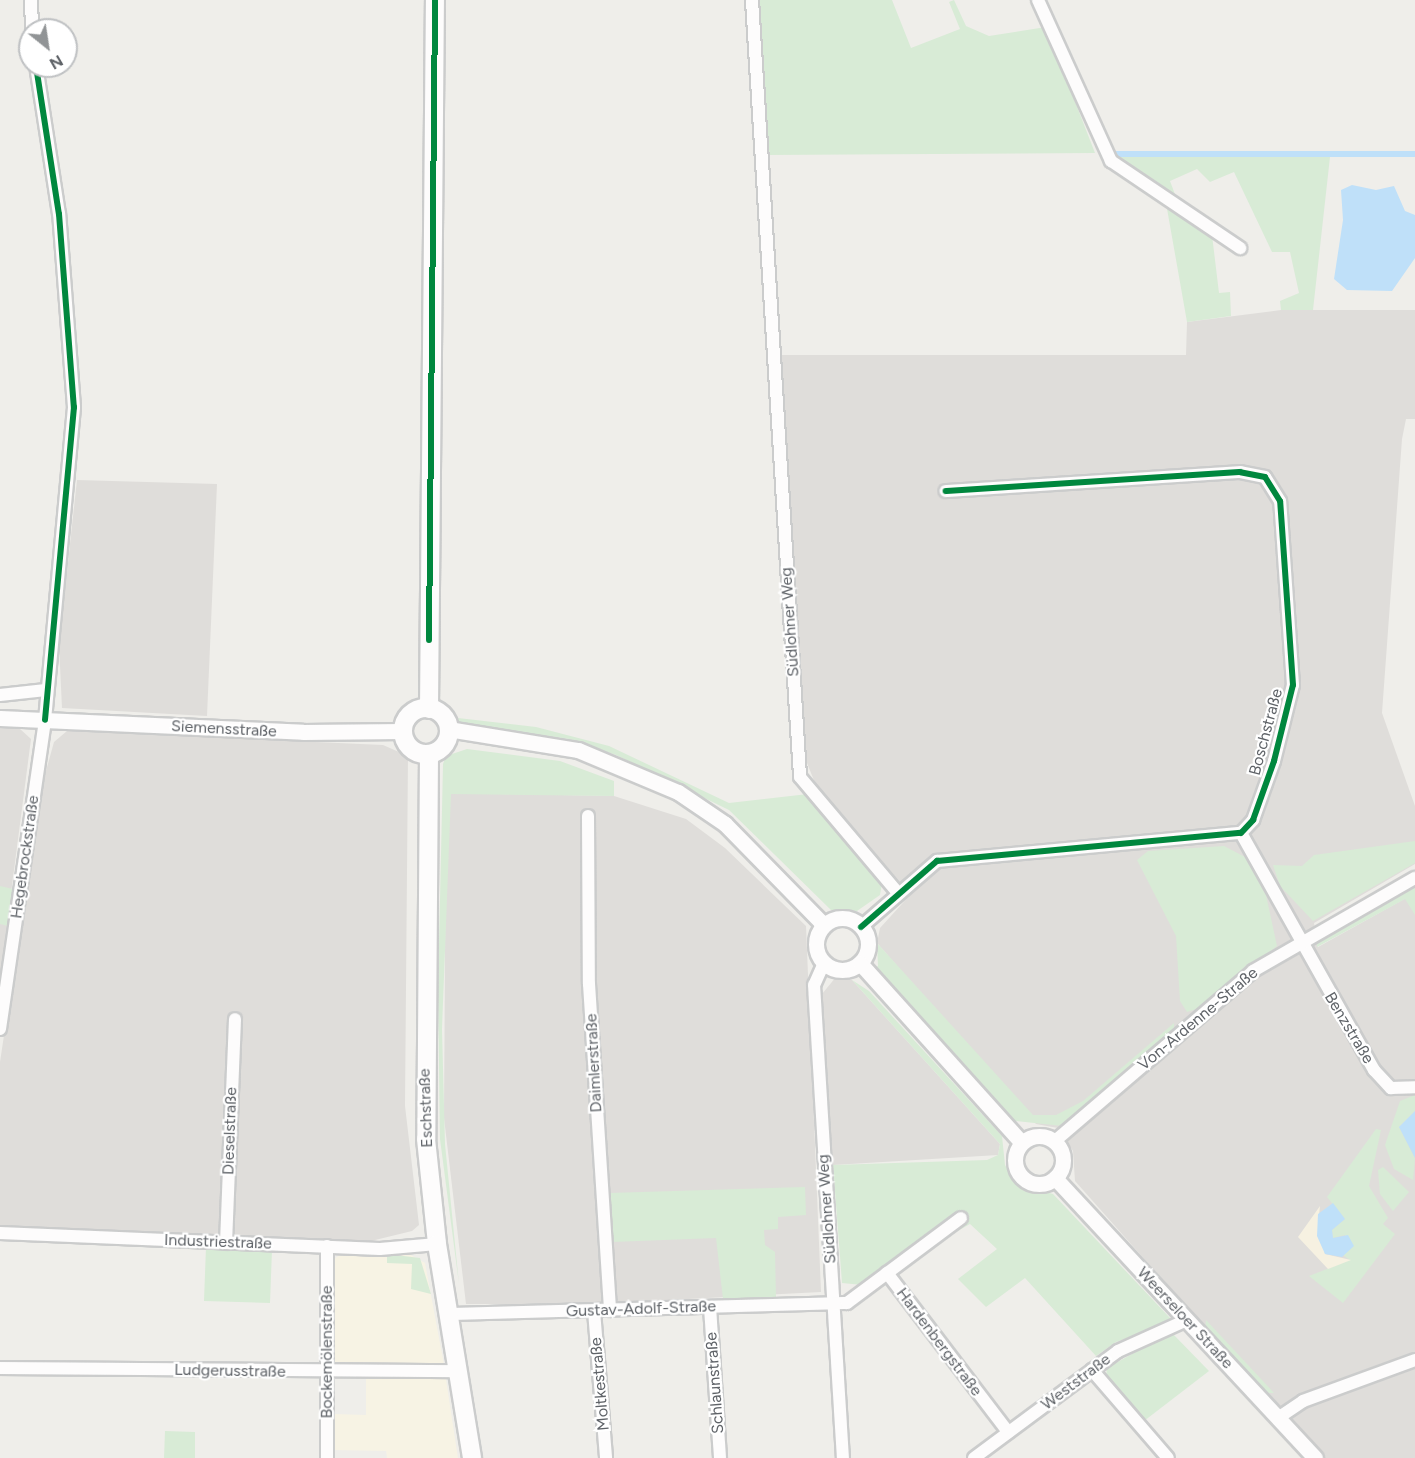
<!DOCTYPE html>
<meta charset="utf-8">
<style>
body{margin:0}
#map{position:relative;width:1415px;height:1458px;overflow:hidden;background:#efeeea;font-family:Figtree,sans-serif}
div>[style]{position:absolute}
.commercial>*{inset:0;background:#f7f3e4}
.industrial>*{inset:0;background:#dfddda}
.green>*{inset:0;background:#d8ebd6}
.sand>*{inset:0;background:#f6f1e1}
.water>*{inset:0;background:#bfe0f9}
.roads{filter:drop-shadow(2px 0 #cbcccc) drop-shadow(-2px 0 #cbcccc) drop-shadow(0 2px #cbcccc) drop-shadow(0 -2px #cbcccc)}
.minor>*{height:12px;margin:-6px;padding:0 6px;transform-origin:6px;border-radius:6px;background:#fdfcfc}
.tertiary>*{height:15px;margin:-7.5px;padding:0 7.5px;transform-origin:7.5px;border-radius:7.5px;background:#fdfcfc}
.tertiary>.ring{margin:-7.5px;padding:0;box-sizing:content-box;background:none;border:15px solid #fdfcfc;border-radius:50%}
.secondary>*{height:18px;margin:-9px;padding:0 9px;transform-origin:9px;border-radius:9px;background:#fdfcfc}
.secondary>.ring{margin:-9px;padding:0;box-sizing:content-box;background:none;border:18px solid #fdfcfc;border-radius:50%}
.cycleway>*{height:6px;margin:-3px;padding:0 3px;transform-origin:3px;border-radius:3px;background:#00873e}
span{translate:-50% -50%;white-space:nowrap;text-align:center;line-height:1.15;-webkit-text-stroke:4.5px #fff;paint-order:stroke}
.street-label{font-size:16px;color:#5f6368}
.north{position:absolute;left:18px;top:18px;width:60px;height:60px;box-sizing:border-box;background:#fff;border:2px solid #bfc1c3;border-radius:50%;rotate:150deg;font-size:16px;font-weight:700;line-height:24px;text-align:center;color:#5f6368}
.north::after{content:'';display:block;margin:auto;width:21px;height:27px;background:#919496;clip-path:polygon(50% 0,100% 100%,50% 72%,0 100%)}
</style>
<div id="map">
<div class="commercial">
<div style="clip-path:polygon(344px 1252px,409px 1254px,425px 1263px,445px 1370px,333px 1367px,334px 1259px)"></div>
<div style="clip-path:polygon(366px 1371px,445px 1373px,458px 1458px,387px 1458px,386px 1451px,332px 1450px,333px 1414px,366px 1415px)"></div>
</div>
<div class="industrial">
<div style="clip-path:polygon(1281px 310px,1415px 310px,1415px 419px,1406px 419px,1402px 439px,1382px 713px,1415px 806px,1415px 864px,1314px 923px,1318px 947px,1415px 893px,1415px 1458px,1321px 1458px,1075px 1181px,1073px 1151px,1058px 1128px,1036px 1124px,877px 943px,880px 928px,911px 894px,817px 788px,807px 763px,780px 355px,1186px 355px,1187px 322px)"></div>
<div style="clip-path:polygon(77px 480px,217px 484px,207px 716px,62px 708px,59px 645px)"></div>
<div style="clip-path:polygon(0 727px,19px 728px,31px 739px,0 978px)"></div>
<div style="clip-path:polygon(67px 731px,383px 745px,408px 756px,405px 1106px,419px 1225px,412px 1231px,371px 1241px,0 1225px,0 1062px,41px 789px,54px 742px)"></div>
<div style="clip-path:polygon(446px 793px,614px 796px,686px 819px,725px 848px,806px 926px,821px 1292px,594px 1304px,466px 1304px,444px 1118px)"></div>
<div style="clip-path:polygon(836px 977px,852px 980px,1000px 1144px,998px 1155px,833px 1165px,822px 994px)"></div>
</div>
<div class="green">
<div style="clip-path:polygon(757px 0,892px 0,911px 48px,960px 29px,949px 2px,954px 0,966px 26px,989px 36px,1046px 27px,1095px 153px,767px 155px)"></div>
<div style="clip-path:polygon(1113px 157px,1330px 157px,1313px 310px,1281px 310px,1280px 301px,1299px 293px,1290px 252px,1272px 252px,1234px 172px,1210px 182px,1197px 169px,1170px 181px,1179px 205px)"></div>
<div style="clip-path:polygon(1166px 203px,1212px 235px,1219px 293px,1230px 292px,1231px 316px,1187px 322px)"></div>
<div style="clip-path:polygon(458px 718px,536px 727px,609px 746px,729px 803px,808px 794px,882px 883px,880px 895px,857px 911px,831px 910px,729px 810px,616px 755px,569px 739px,459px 723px)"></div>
<div style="clip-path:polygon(467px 749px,560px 761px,614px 781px,614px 796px,451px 794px,442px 1029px,445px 1144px,459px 1284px,440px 1139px,438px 989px,443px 764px,446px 756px)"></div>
<div style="clip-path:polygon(1415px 841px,1415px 863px,1313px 921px,1280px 886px,1273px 865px,1302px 866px,1314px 855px)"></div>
<div style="clip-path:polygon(1224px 846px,1245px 857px,1266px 895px,1277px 946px,1203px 1007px,1187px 1012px,1180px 1001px,1176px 936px,1137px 860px,1148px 851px)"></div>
<div style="clip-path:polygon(1415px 884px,1415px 915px,1405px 899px,1317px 947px,1317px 939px)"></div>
<div style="clip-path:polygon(0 886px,13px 889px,8px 926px,0 924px)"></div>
<div style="clip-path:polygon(877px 943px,1033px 1115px,1056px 1115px,1083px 1101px,1174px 1023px,1174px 1033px,1062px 1126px,1015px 1121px,874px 968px,878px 966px)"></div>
<div style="clip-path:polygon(852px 980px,869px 991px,1002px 1136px,1005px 1165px,1015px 1183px,1053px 1194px,1171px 1319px,1164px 1325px,1116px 1342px,1096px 1356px,1025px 1278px,986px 1307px,958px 1279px,997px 1249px,970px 1224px,863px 1285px,842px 1283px,833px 1165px,987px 1160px,998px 1155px,1000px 1144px)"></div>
<div style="clip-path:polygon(1415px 1095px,1415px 1111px,1399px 1127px,1415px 1158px,1413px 1180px,1394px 1169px,1385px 1145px,1400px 1101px)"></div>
<div style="clip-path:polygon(1376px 1129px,1381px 1130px,1369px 1186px,1388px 1218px,1383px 1224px,1395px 1234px,1343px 1303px,1309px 1276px,1350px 1260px,1344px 1256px,1345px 1235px,1333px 1238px,1332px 1230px,1345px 1219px,1327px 1197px)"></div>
<div style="clip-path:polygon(1383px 1167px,1409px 1192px,1393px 1211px,1380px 1194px,1378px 1170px)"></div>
<div style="clip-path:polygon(805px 1187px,806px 1215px,778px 1217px,778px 1229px,764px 1230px,765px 1245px,775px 1252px,776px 1297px,723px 1299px,716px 1238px,612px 1242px,609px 1193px)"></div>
<div style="clip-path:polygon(206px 1247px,272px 1250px,270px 1303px,204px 1301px)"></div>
<div style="clip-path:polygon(387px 1254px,420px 1258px,431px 1294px,411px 1289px,412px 1264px,387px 1263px)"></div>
<div style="clip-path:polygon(1206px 1320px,1274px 1393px,1263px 1393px,1205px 1330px)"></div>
<div style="clip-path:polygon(1171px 1332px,1209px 1371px,1144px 1421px,1106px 1376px,1107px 1368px)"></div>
<div style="clip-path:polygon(165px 1431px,195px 1432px,195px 1458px,164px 1458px)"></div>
</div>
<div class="sand">
<div style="clip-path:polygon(1320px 1206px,1318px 1224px,1325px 1254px,1351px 1260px,1328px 1269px,1298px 1237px)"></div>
</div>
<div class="water">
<div style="clip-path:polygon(1109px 151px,1415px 151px,1415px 157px,1113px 157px)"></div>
<div style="clip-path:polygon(1352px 185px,1376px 190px,1394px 186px,1405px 211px,1415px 215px,1415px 258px,1392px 291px,1347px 290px,1334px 279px,1343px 220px,1341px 190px)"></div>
<div style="clip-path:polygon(1415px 1111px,1415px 1158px,1399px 1127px)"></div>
<div style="clip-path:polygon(1333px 1203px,1345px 1219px,1332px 1230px,1333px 1238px,1348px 1235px,1354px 1246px,1342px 1257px,1325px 1254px,1317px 1236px,1318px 1214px)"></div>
</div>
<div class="roads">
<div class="minor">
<div style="left:31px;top:0;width:30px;rotate:88deg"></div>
<div style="left:752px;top:0;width:778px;rotate:86.46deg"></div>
<div style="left:800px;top:777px;width:152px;rotate:49.8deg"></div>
<div style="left:1038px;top:0;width:177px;rotate:65.6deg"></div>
<div style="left:1111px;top:161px;width:156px;rotate:34deg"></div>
<div style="left:0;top:695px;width:46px;rotate:-6.2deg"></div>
<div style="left:588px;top:816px;width:168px;rotate:89.7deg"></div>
<div style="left:589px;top:984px;width:327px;rotate:86.3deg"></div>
<div style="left:1241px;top:833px;width:272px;rotate:60.7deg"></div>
<div style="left:1374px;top:1070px;width:25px;rotate:47deg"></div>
<div style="left:1391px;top:1088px;width:24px;rotate:-2deg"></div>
<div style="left:861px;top:927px;width:101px;rotate:-41deg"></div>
<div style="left:937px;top:861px;width:305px;rotate:-5.3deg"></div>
<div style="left:1241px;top:833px;width:18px;rotate:-47deg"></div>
<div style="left:1253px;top:820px;width:63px;rotate:-70.4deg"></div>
<div style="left:1274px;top:761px;width:78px;rotate:-76deg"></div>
<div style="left:1293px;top:685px;width:184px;rotate:-94deg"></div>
<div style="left:1280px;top:501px;width:28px;rotate:-122deg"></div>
<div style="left:1265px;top:477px;width:25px;rotate:-169deg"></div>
<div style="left:1240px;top:472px;width:295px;rotate:176.3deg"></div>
<div style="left:824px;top:963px;width:24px;rotate:114deg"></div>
<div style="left:814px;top:985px;width:474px;rotate:86.5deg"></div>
<div style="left:0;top:1029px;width:312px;rotate:-81.7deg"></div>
<div style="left:45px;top:720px;width:314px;rotate:-84.7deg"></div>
<div style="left:74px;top:407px;width:194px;rotate:-94.4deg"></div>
<div style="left:59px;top:214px;width:150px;rotate:-98.8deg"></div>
<div style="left:1055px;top:1141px;width:261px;rotate:-40.6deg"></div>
<div style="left:1253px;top:971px;width:187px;rotate:-29.9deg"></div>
<div style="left:0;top:1233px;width:380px;rotate:2.4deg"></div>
<div style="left:380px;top:1249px;width:57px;rotate:-5deg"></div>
<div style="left:226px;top:1243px;width:224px;rotate:-87.7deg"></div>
<div style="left:887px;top:1273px;width:200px;rotate:52.7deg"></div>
<div style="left:710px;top:1307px;width:151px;rotate:86.2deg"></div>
<div style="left:594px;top:1311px;width:147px;rotate:85.3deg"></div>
<div style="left:449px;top:1314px;width:398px;rotate:-1.6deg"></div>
<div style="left:847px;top:1303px;width:142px;rotate:-36.7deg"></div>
<div style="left:0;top:1368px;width:459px;rotate:0.4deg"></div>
<div style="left:1092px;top:1370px;width:116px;rotate:49.2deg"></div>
<div style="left:1278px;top:1418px;width:30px;rotate:-34deg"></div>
<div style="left:1303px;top:1401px;width:119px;rotate:-20.1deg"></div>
<div style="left:327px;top:1458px;width:212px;rotate:-90deg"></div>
<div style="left:974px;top:1458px;width:179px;rotate:-36.6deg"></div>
<div style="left:1118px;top:1351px;width:76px;rotate:-24.2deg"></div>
</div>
<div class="tertiary">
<div style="left:0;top:718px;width:303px;rotate:2.6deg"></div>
<div style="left:303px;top:732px;width:100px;rotate:-0.6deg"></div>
<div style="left:448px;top:729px;width:132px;rotate:9.2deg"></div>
<div style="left:578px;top:750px;width:108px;rotate:22.8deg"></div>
<div style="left:678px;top:792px;width:57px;rotate:34.2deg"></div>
<div style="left:725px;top:824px;width:141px;rotate:45.6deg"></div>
<div class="ring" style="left:816px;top:918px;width:37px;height:37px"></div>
<div style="left:860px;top:963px;width:241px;rotate:48deg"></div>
<div class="ring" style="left:1015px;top:1136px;width:33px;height:33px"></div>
<div style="left:1055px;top:1178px;width:382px;rotate:47.1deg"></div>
</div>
<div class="secondary">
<div class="ring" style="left:403px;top:708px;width:28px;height:28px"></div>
<div style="left:429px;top:709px;width:709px;rotate:-89.52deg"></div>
<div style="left:429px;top:754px;width:385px;rotate:90.4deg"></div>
<div style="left:426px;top:1139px;width:106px;rotate:84deg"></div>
<div style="left:437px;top:1244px;width:217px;rotate:80.7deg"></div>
</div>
</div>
<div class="cycleway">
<div style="left:36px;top:66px;width:150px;rotate:81.2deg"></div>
<div style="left:59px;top:214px;width:194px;rotate:85.6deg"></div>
<div style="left:74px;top:407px;width:314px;rotate:95.3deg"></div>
<div style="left:429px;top:640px;width:640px;rotate:-89.46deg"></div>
<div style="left:861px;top:927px;width:101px;rotate:-41deg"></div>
<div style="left:937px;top:861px;width:305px;rotate:-5.3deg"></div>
<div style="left:1241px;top:833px;width:18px;rotate:-47deg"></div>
<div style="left:1253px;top:820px;width:63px;rotate:-70.4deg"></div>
<div style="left:1274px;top:761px;width:78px;rotate:-76deg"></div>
<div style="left:1293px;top:685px;width:184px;rotate:-94deg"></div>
<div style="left:1280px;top:501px;width:28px;rotate:-122deg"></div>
<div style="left:1265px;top:477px;width:25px;rotate:-169deg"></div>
<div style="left:1240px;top:472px;width:295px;rotate:176.3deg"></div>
</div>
<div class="street-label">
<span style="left:790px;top:622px;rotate:-94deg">Südlohner Weg</span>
<span style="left:224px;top:729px;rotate:3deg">Siemensstraße</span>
<span style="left:1266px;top:732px;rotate:-75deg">Boschstraße</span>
<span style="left:25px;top:857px;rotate:-82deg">Hegebrockstraße</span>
<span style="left:1198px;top:1019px;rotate:-40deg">Von-Ardenne-Straße</span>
<span style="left:1349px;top:1028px;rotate:59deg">Benzstraße</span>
<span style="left:594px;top:1063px;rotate:-93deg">Daimlerstraße</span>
<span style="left:426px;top:1108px;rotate:-92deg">Eschstraße</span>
<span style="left:230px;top:1131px;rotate:-88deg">Dieselstraße</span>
<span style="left:827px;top:1209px;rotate:-94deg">Südlohner Weg</span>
<span style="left:218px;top:1242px;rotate:2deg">Industriestraße</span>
<span style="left:641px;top:1309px;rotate:-2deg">Gustav-Adolf-Straße</span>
<span style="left:1185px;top:1318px;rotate:47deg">Weerseloer Straße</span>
<span style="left:939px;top:1342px;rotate:53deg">Hardenbergstraße</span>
<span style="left:327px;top:1352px;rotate:-90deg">Bockemölenstraße</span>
<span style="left:230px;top:1371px;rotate:1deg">Ludgerusstraße</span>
<span style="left:1076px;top:1382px;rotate:-37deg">Weststraße</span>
<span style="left:715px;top:1383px;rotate:-94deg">Schlaunstraße</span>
<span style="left:600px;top:1384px;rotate:-95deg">Moltkestraße</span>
</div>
<div class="north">N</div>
</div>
